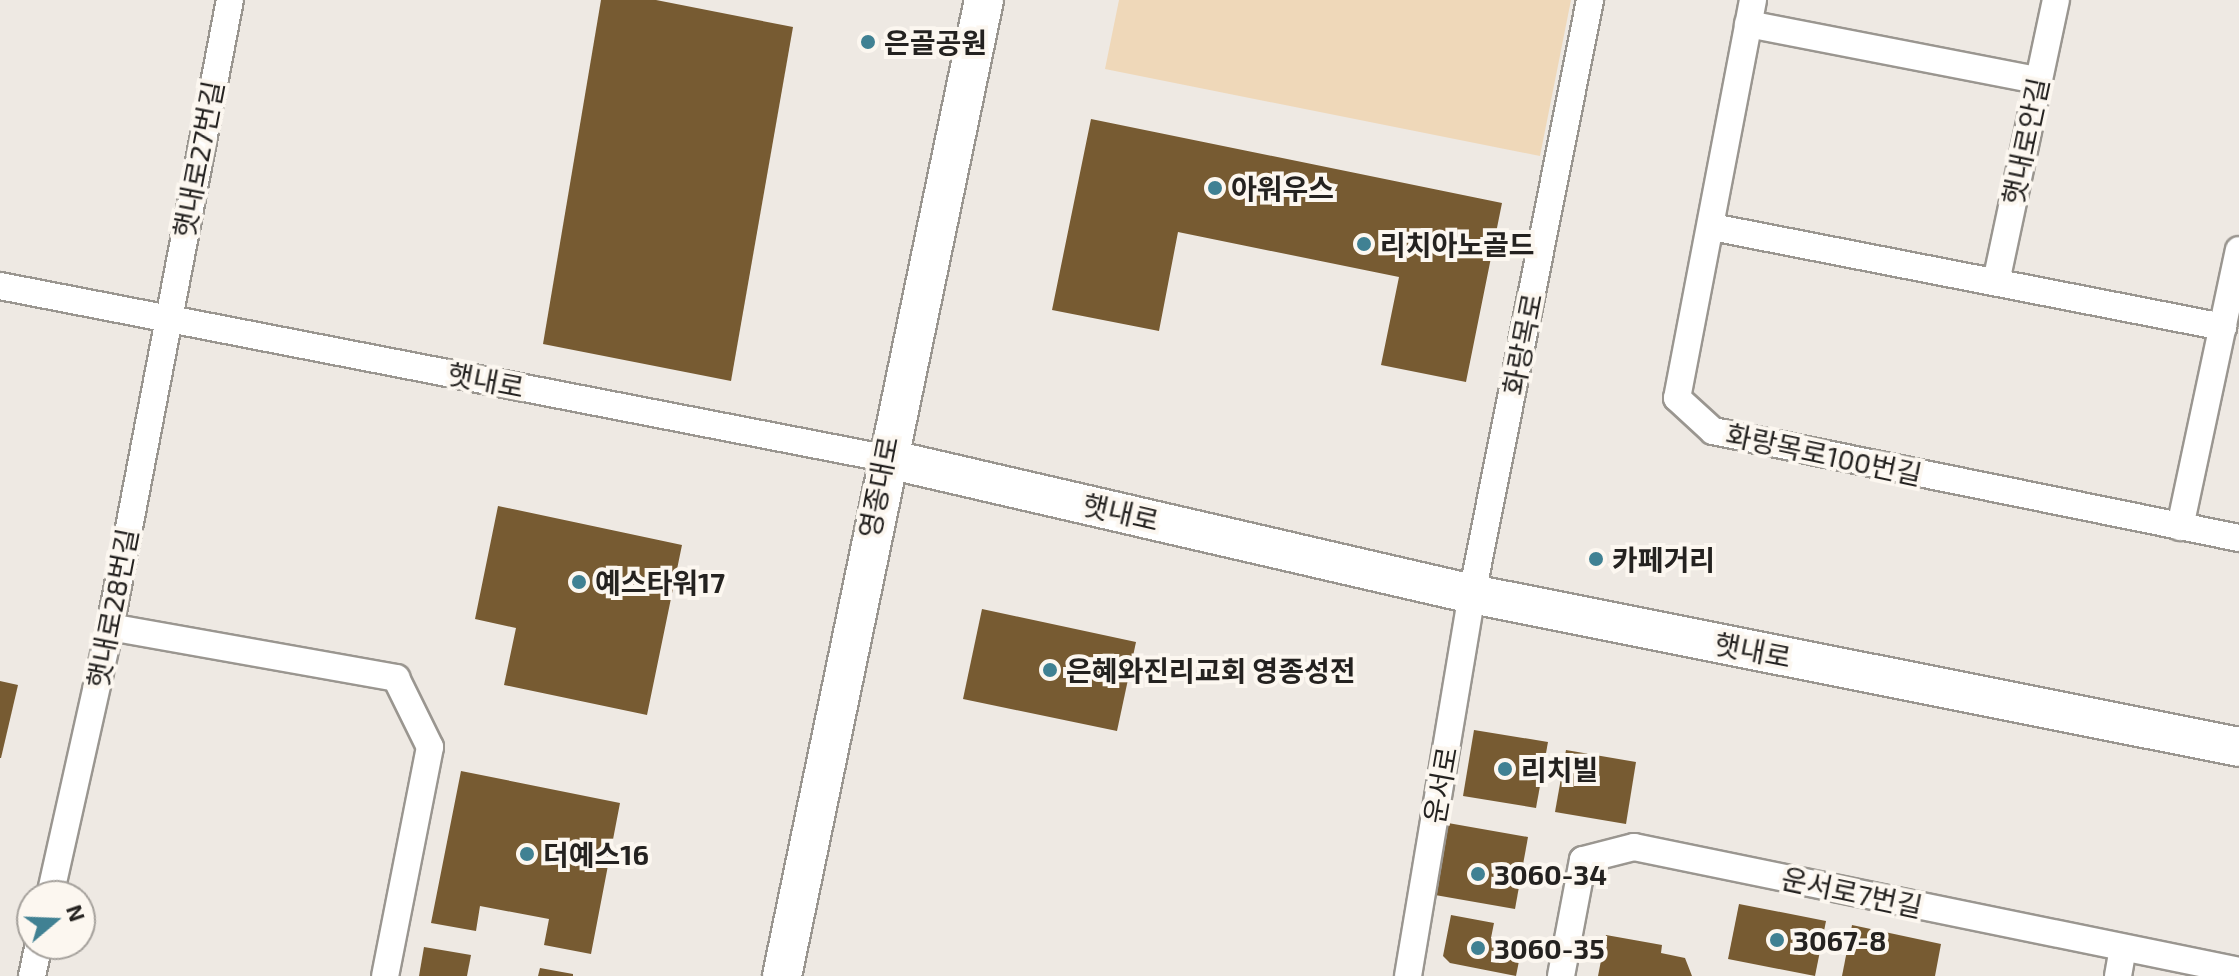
<!DOCTYPE html>
<meta charset="utf-8">
<style>
body{margin:0}
#map{position:relative;width:2239px;height:976px;overflow:hidden;background:#eee9e3;font-family:"Exo 2","Noto Sans KR",sans-serif}
div>[style]{position:absolute}
.green>*{inset:0;background:#efd8b9}
.building>*{inset:0;background:#775b32}
.roads{filter:drop-shadow(2px 0 #9a9690) drop-shadow(-2px 0 #9a9690) drop-shadow(0 2px #9a9690) drop-shadow(0 -2px #9a9690)}
.street>*{height:26px;margin:-13px;padding:0 13px;transform-origin:13px;border-radius:13px;background:#fff}
.secondary>*{height:38px;margin:-19px;padding:0 19px;transform-origin:19px;border-radius:19px;background:#fff}
.dots>*{width:22px;height:22px;translate:-50% -50%;box-sizing:border-box;border:4px solid #fcf7f0;border-radius:50%}
span{translate:-50% -50%;white-space:nowrap;text-align:center;line-height:1.15;-webkit-text-stroke:8px #fcf7f0;paint-order:stroke}
.poi-label{font-size:28px;color:#242220;font-weight:700}
.left{translate:0 -50%;text-align:left}
.street-label{font-size:28px;color:#242220}
.north{position:absolute;left:16px;top:880px;width:80px;height:80px;box-sizing:border-box;background:#fcf7f0;border:2px solid #a6a29d;border-radius:50%;rotate:71deg;font-size:22px;font-weight:700;line-height:32px;text-align:center;color:#242220}
.north::after{content:'';display:block;margin:auto;width:28px;height:36px;background:#408193;clip-path:polygon(50% 0,100% 100%,50% 72%,0 100%)}
</style>
<div id="map">
<div class="green">
<div style="clip-path:polygon(1119px 0,1571px 0,1540px 156px,1105px 69px)"></div>
</div>
<div class="building">
<div style="clip-path:polygon(601px 0,656px 0,793px 27px,731px 381px,543px 344px)"></div>
<div style="clip-path:polygon(1091px 119px,1502px 203px,1466px 382px,1381px 365px,1399px 277px,1178px 232px,1159px 331px,1052px 310px)"></div>
<div style="clip-path:polygon(498px 506px,682px 545px,647px 715px,504px 685px,516px 628px,475px 619px)"></div>
<div style="clip-path:polygon(982px 609px,1136px 642px,1117px 731px,963px 699px)"></div>
<div style="clip-path:polygon(0 681px,18px 685px,1px 758px,0 758px)"></div>
<div style="clip-path:polygon(1474px 730px,1548px 742px,1536px 808px,1463px 796px)"></div>
<div style="clip-path:polygon(1566px 750px,1636px 762px,1626px 824px,1555px 812px)"></div>
<div style="clip-path:polygon(461px 771px,620px 803px,591px 954px,544px 945px,549px 919px,480px 906px,476px 931px,431px 923px)"></div>
<div style="clip-path:polygon(1448px 823px,1528px 837px,1515px 909px,1435px 895px)"></div>
<div style="clip-path:polygon(1739px 904px,1826px 921px,1815px 976px,1728px 959px)"></div>
<div style="clip-path:polygon(1451px 915px,1494px 923px,1491px 938px,1512px 942px,1510px 954px,1520px 956px,1516px 976px,1450px 963px,1443px 956px)"></div>
<div style="clip-path:polygon(1852px 925px,1941px 944px,1935px 976px,1842px 976px)"></div>
<div style="clip-path:polygon(1606px 935px,1662px 945px,1661px 953px,1685px 958px,1692px 976px,1598px 976px)"></div>
<div style="clip-path:polygon(424px 947px,471px 955px,467px 976px,419px 976px)"></div>
<div style="clip-path:polygon(540px 968px,573px 974px,573px 976px,538px 976px)"></div>
</div>
<div class="roads">
<div class="street">
<div style="left:1753px;top:0;width:405px;rotate:100.8deg"></div>
<div style="left:1677px;top:398px;width:49px;rotate:42.5deg"></div>
<div style="left:1713px;top:431px;width:537px;rotate:11.5deg"></div>
<div style="left:1748px;top:24px;width:294px;rotate:11deg"></div>
<div style="left:1712px;top:227px;width:521px;rotate:11.07deg"></div>
<div style="left:1996px;top:282px;width:288px;rotate:-78deg"></div>
<div style="left:0;top:286px;width:901px;rotate:11.01deg"></div>
<div style="left:2180px;top:527px;width:283px;rotate:-78deg"></div>
<div style="left:110px;top:627px;width:291px;rotate:10.1deg"></div>
<div style="left:396px;top:678px;width:77px;rotate:63.8deg"></div>
<div style="left:430px;top:747px;width:233px;rotate:101.1deg"></div>
<div style="left:50px;top:896px;width:276px;rotate:-77.4deg"></div>
<div style="left:110px;top:627px;width:638px;rotate:-79.17deg"></div>
<div style="left:32px;top:976px;width:33px;rotate:-78deg"></div>
<div style="left:1408px;top:976px;width:387px;rotate:-80.5deg"></div>
<div style="left:1472px;top:594px;width:606px;rotate:-78.76deg"></div>
<div style="left:1561px;top:976px;width:118px;rotate:-79.3deg"></div>
<div style="left:1583px;top:860px;width:53px;rotate:-14.3deg"></div>
<div style="left:1634px;top:847px;width:618px;rotate:11.58deg"></div>
<div style="left:2118px;top:976px;width:27px;rotate:-80deg"></div>
</div>
<div class="secondary">
<div style="left:884px;top:458px;width:604px;rotate:13.02deg"></div>
<div style="left:1472px;top:594px;width:782px;rotate:11.28deg"></div>
<div style="left:782px;top:976px;width:997px;rotate:-78.31deg"></div>
</div>
</div>
<div class="dots">
<div style="left:868px;top:42px;background:#408193"></div>
<div style="left:1215px;top:188px;background:#408193"></div>
<div style="left:1364px;top:244px;background:#408193"></div>
<div style="left:1596px;top:559px;background:#408193"></div>
<div style="left:579px;top:582px;background:#408193"></div>
<div style="left:1050px;top:670px;background:#408193"></div>
<div style="left:1505px;top:769px;background:#408193"></div>
<div style="left:527px;top:854px;background:#408193"></div>
<div style="left:1478px;top:874px;background:#408193"></div>
<div style="left:1777px;top:940px;background:#408193"></div>
<div style="left:1478px;top:948px;background:#408193"></div>
</div>
<div class="poi-label">
<span class="left" style="left:884px;top:42px">은골공원</span>
<span class="left" style="left:1231px;top:188px">아워우스</span>
<span class="left" style="left:1380px;top:244px">리치아노골드</span>
<span class="left" style="left:1612px;top:559px">카페거리</span>
<span class="left" style="left:595px;top:582px">예스타워17</span>
<span class="left" style="left:1066px;top:670px">은혜와진리교회 영종성전</span>
<span class="left" style="left:1521px;top:769px">리치빌</span>
<span class="left" style="left:543px;top:854px">더예스16</span>
<span class="left" style="left:1494px;top:874px">3060-34</span>
<span class="left" style="left:1793px;top:940px">3067-8</span>
<span class="left" style="left:1494px;top:948px">3060-35</span>
</div>
<div class="street-label">
<span style="left:2025px;top:141px;rotate:-78deg">햇내로안길</span>
<span style="left:198px;top:159px;rotate:-79deg">햇내로27번길</span>
<span style="left:1522px;top:344px;rotate:-79deg">화랑목로</span>
<span style="left:486px;top:380px;rotate:11deg">햇내로</span>
<span style="left:1824px;top:454px;rotate:12deg">화랑목로100번길</span>
<span style="left:878px;top:487px;rotate:-79deg">영종대로</span>
<span style="left:1121px;top:512px;rotate:13deg">햇내로</span>
<span style="left:112px;top:608px;rotate:-79deg">햇내로28번길</span>
<span style="left:1753px;top:650px;rotate:11deg">햇내로</span>
<span style="left:1440px;top:785px;rotate:-80deg">운서로</span>
<span style="left:1852px;top:892px;rotate:12deg">운서로7번길</span>
</div>
<div class="north">N</div>
</div>
